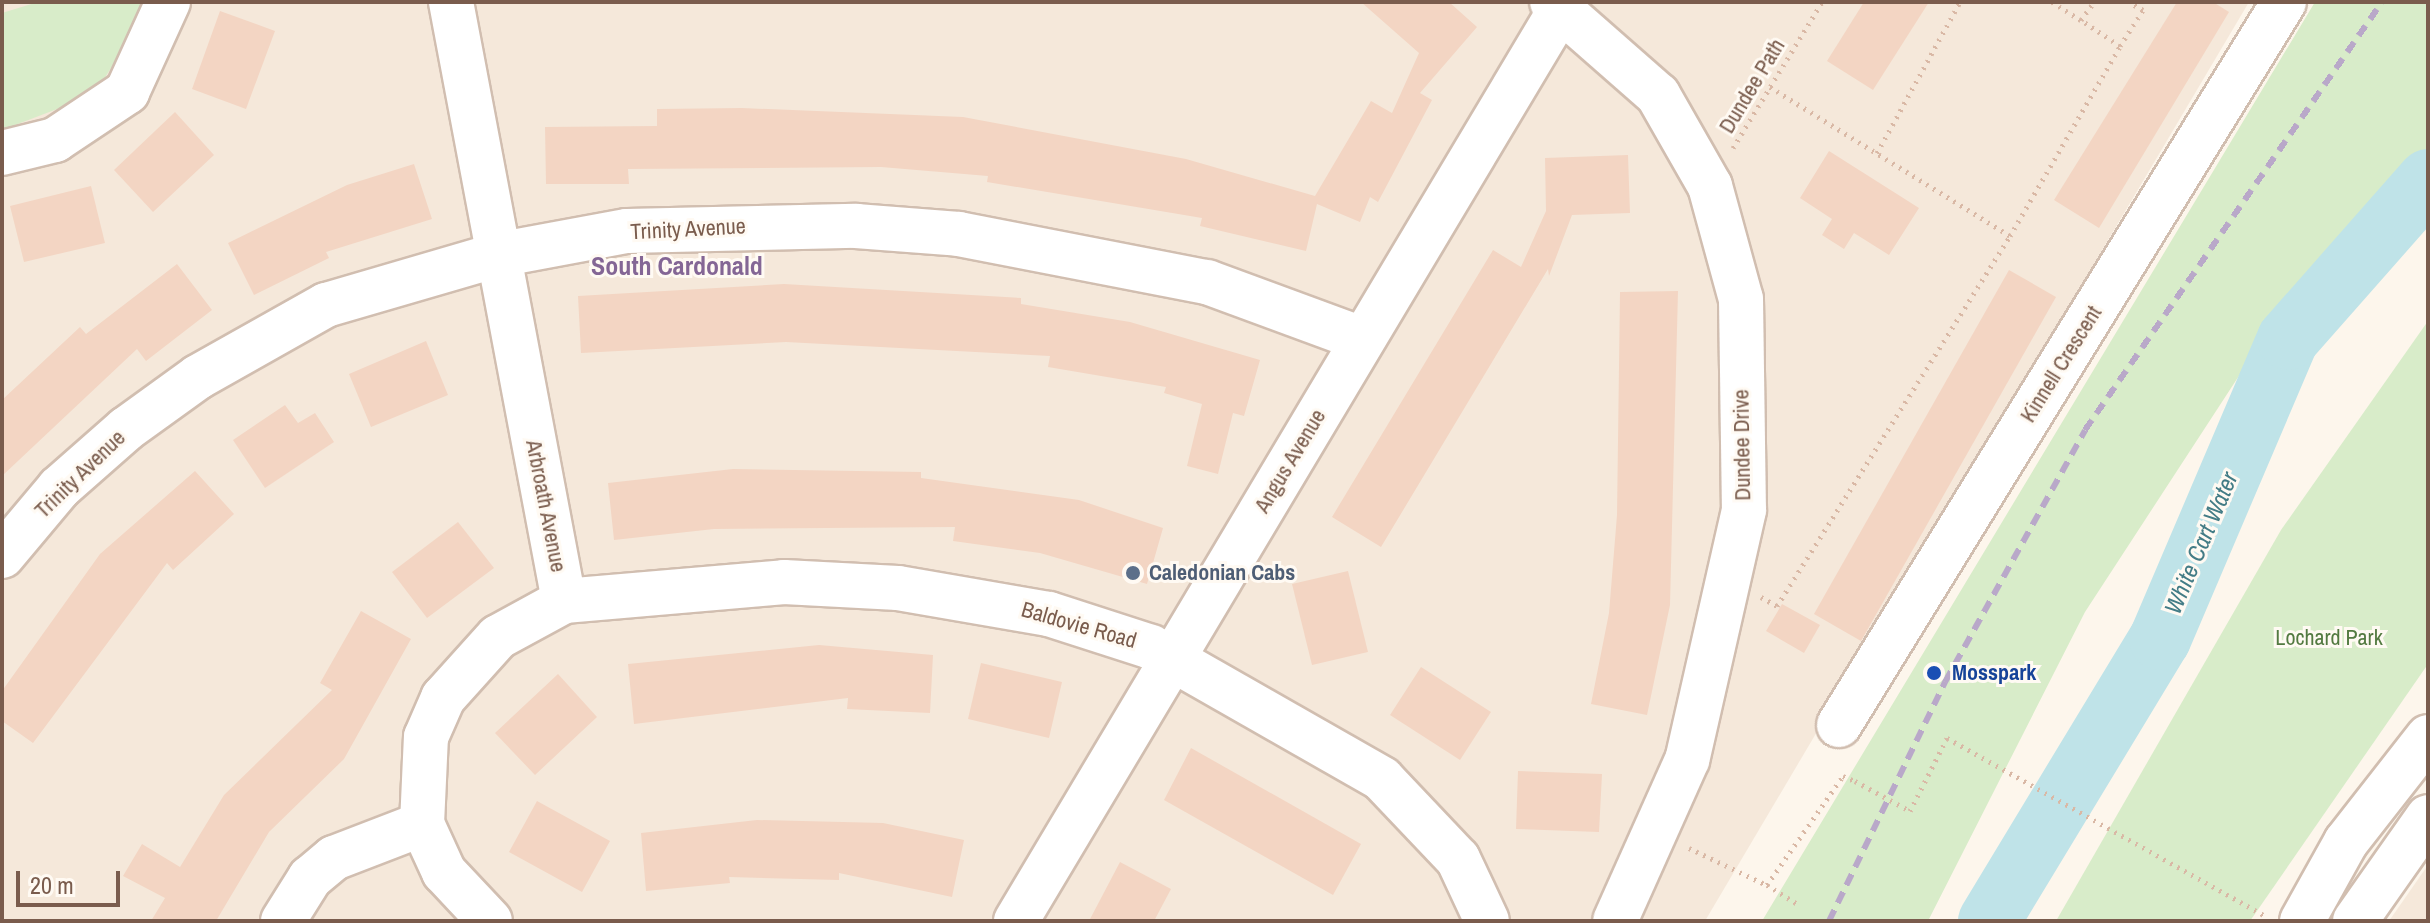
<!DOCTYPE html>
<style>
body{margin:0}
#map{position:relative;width:2430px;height:923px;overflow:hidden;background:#fdf6ec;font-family:"Archivo Narrow",sans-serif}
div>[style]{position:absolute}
.residential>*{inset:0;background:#f5e8da}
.green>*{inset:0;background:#d8ecc9}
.river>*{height:62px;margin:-31px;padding:0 31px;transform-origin:31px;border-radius:31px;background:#bfe3e8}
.building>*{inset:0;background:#f3d5c3}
.path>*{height:5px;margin-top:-2.5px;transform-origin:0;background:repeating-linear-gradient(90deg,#d9b8a5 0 2px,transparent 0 8px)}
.roads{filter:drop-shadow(2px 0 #d1beb0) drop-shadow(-2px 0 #d1beb0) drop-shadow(0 2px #d1beb0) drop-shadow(0 -2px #d1beb0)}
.minor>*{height:44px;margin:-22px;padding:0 22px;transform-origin:22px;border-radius:22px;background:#fff}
.rail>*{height:6px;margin-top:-3px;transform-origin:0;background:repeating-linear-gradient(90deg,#b9a8c9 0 12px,transparent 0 20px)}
.path-bridge>*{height:5px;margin-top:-2.5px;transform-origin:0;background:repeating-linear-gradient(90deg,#d9b8a5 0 2px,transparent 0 8px)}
.dots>*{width:22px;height:22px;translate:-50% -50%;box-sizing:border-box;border:4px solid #fffaf3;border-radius:50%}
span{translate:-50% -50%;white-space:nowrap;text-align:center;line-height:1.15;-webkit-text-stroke:6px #fffaf3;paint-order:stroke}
.street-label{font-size:22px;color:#7a5c4d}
.service-label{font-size:22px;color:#4e5e75;font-weight:700}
.left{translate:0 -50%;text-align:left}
.park-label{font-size:22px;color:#537a41}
.transit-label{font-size:22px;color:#164399;font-weight:700}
.water-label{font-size:24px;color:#437c86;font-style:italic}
.quarter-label{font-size:26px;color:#846695;font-weight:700}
.frame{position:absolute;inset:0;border:4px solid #7a5c4d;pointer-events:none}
.scale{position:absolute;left:16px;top:871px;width:104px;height:36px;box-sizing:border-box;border:4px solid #7a5c4d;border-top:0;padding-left:10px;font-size:24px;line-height:28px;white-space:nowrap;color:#7a5c4d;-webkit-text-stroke:6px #fffaf3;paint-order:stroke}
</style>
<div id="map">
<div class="residential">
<div style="clip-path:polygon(2px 2px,2249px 2px,1705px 921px,2px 921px)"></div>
<div style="clip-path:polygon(2428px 865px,2428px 921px,2389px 921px)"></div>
</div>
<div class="green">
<div style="clip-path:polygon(38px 2px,141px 2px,143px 17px,94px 95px,2px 130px,2px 13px)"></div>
<div style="clip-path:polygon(2315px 2px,2428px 2px,2428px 154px,2278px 316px,2085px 612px,1928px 921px,1762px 921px)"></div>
<div style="clip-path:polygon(2428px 321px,2428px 664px,2250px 921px,2056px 921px,2281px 530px)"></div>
</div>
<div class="river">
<div style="left:1989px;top:921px;width:330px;rotate:-58.8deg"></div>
<div style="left:2160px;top:639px;width:326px;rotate:-66.9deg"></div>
<div style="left:2288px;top:339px;width:212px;rotate:-48.6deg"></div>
</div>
<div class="building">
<div style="clip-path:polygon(1361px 2px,1449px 2px,1477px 27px,1420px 93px,1432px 100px,1378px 202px,1370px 197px,1360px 222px,1317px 204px,1306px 251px,1200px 226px,1202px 218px,987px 182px,988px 176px,881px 167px,628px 169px,629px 184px,546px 184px,545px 127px,657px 126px,657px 109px,742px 108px,963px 117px,1186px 159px,1315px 196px,1371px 101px,1392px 113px,1419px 53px)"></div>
<div style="clip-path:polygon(1864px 2px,1929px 2px,1873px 90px,1827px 61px)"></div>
<div style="clip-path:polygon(2177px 2px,2213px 2px,2229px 12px,2099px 228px,2054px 200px)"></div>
<div style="clip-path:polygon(220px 11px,275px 31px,246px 109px,192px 89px)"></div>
<div style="clip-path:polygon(175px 112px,214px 155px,153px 212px,114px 170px)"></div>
<div style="clip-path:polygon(1829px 151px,1919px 208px,1889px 255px,1854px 233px,1844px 249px,1822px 235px,1832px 219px,1800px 198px)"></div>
<div style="clip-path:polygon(1628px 155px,1630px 213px,1572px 215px,1549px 276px,1548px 269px,1381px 547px,1332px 517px,1493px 250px,1521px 267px,1546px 211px,1545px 158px)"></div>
<div style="clip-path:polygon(414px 164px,432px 219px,326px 252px,329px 258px,254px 295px,228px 243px,347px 185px)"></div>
<div style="clip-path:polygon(91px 186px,105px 243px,24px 262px,10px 206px)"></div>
<div style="clip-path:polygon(177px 264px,212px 310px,146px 361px,137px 349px,2px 476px,2px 400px,80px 327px,86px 334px)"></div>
<div style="clip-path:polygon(2009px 270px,2056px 297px,1861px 641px,1814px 614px)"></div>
<div style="clip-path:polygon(784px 284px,1021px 298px,1021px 304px,1130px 322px,1260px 360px,1244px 416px,1233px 413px,1218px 474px,1187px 466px,1202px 404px,1164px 393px,1166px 387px,1048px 367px,1050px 356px,786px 342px,581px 353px,578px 296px)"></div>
<div style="clip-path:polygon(1678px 291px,1670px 605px,1647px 715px,1591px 704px,1609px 613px,1617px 515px,1620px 292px)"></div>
<div style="clip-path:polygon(426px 341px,448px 395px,371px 427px,349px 374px)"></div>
<div style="clip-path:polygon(285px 405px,298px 423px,315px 413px,334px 442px,265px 488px,233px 440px)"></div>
<div style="clip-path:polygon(733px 469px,921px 472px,921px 478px,1079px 500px,1163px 528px,1147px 584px,1040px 553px,953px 541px,955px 527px,714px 529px,614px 540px,608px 483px)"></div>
<div style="clip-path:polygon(195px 471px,234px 514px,173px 570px,167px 563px,33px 743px,2px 721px,2px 691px,100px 554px)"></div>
<div style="clip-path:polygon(458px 522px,494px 568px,427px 618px,392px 572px)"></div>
<div style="clip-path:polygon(1348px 571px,1368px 652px,1312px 665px,1292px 584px)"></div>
<div style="clip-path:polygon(1782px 604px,1820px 625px,1804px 653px,1766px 631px)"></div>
<div style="clip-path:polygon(361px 611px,411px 639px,344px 759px,269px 832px,216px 921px,151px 921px,165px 898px,123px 876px,142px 844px,180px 867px,224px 795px,332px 690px,320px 683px)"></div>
<div style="clip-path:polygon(819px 645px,933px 655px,930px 713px,847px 709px,848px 698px,634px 724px,628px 664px)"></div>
<div style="clip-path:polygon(981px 663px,1062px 682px,1049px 738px,968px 719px)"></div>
<div style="clip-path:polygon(1421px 667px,1491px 712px,1460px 760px,1390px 715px)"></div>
<div style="clip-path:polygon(558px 674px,597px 717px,535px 775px,495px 733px)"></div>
<div style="clip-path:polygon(1191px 748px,1361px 844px,1333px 895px,1164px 800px)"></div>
<div style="clip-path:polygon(1518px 771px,1602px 774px,1599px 832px,1516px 829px)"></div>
<div style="clip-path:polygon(537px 801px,610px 841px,582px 892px,509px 852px)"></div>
<div style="clip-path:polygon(757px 820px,883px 823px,964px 840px,952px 897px,839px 873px,839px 880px,729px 877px,730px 883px,646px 891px,641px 833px)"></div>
<div style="clip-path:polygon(1120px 862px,1171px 889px,1154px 921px,1089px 921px)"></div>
</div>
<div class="path">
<div style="left:2052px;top:2px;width:34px;rotate:32deg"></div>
<div style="left:2120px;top:46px;width:43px;rotate:-57.4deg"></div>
<div style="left:2143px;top:10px;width:16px;rotate:-150deg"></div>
<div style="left:1770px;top:87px;width:282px;rotate:31.8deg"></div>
<div style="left:1733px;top:148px;width:171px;rotate:-58.6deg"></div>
<div style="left:1877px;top:153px;width:172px;rotate:-61.2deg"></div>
<div style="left:1761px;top:597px;width:18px;rotate:29deg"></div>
<div style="left:1777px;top:606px;width:437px;rotate:-57.8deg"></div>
<div style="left:2010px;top:236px;width:220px;rotate:-59.9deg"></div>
<div style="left:2120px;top:46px;width:47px;rotate:-146.3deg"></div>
<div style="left:2081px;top:20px;width:22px;rotate:-54deg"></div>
<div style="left:1910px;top:811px;width:82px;rotate:-63.1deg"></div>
<div style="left:1947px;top:738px;width:364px;rotate:29.2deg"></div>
<div style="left:1689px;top:848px;width:86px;rotate:25.4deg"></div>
<div style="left:1767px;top:885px;width:133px;rotate:-55.1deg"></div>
<div style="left:1843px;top:776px;width:13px;rotate:23deg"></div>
<div style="left:1767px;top:885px;width:39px;rotate:32deg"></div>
</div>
<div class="roads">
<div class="minor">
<div style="left:1552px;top:2px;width:141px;rotate:41.3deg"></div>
<div style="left:1658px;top:95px;width:105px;rotate:60.3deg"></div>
<div style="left:1710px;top:186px;width:117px;rotate:74.7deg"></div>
<div style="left:1741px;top:299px;width:211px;rotate:89.2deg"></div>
<div style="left:1744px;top:510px;width:256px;rotate:102.8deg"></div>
<div style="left:1687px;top:760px;width:176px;rotate:114.1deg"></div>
<div style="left:2px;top:153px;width:55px;rotate:-13.8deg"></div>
<div style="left:55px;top:140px;width:87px;rotate:-33.7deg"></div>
<div style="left:127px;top:92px;width:99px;rotate:-65.5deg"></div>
<div style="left:2px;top:556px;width:89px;rotate:-50deg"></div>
<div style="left:59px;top:488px;width:89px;rotate:-41.4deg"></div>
<div style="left:126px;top:429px;width:89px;rotate:-35.8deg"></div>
<div style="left:198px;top:377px;width:147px;rotate:-29.4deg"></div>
<div style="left:326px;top:305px;width:178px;rotate:-16.3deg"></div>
<div style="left:497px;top:255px;width:132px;rotate:-10.5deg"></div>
<div style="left:627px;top:231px;width:229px;rotate:-1.3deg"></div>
<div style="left:856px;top:226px;width:103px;rotate:4.4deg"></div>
<div style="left:959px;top:234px;width:253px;rotate:11deg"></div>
<div style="left:1207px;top:282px;width:165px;rotate:20.2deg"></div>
<div style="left:564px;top:601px;width:221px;rotate:-4.9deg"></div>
<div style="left:784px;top:582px;width:114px;rotate:3deg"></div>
<div style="left:898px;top:588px;width:153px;rotate:9.8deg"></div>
<div style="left:1049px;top:614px;width:107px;rotate:17.9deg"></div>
<div style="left:1151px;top:647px;width:266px;rotate:29.7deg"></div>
<div style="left:1382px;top:779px;width:110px;rotate:46.5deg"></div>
<div style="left:1458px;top:859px;width:68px;rotate:64.9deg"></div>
<div style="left:1839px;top:725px;width:849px;rotate:-58.39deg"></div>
<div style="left:422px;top:824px;width:53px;rotate:65.4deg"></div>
<div style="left:444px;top:872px;width:67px;rotate:46.8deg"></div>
<div style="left:283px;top:921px;width:51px;rotate:-57.9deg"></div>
<div style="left:310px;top:878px;width:31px;rotate:-40deg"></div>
<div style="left:334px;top:858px;width:94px;rotate:-21.1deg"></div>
<div style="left:422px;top:824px;width:87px;rotate:-87.4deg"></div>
<div style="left:426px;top:737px;width:43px;rotate:-66.4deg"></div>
<div style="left:443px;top:698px;width:82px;rotate:-48deg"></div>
<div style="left:498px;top:637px;width:75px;rotate:-28.6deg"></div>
<div style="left:564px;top:601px;width:610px;rotate:-100.68deg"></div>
<div style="left:1016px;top:921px;width:1070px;rotate:-59.15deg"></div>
<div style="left:2302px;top:921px;width:90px;rotate:-60.9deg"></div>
<div style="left:2346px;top:842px;width:133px;rotate:-52deg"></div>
<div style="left:2355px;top:921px;width:127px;rotate:-54.9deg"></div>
</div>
</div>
<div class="rail">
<div style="left:1829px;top:921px;width:266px;rotate:-64.1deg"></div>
<div style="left:1945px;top:682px;width:288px;rotate:-60.9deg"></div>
<div style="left:2085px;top:430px;width:521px;rotate:-55.24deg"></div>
</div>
<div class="path-bridge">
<div style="left:1855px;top:781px;width:63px;rotate:28.6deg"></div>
</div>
<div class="dots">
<div style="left:1133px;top:573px;background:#5c6f8a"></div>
<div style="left:1934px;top:673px;background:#1a4fb4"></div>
</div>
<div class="street-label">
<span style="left:1752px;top:86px;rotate:-59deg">Dundee Path</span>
<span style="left:688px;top:229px;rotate:-3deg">Trinity Avenue</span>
<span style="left:2061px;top:364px;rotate:-58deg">Kinnell Crescent</span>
<span style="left:1742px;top:445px;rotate:-91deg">Dundee Drive</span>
<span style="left:1290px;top:461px;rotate:-59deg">Angus Avenue</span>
<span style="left:80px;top:474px;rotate:-44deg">Trinity Avenue</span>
<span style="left:546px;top:506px;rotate:79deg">Arbroath Avenue</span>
<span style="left:1079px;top:625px;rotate:16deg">Baldovie Road</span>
</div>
<div class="service-label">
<span class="left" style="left:1149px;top:573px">Caledonian Cabs</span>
</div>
<div class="park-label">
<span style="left:2329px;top:638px">Lochard Park</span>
</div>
<div class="transit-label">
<span class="left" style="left:1952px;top:673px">Mosspark</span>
</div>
<div class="water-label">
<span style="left:2201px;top:543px;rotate:-67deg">White Cart Water</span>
</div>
<div class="quarter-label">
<span style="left:677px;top:266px">South Cardonald</span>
</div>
<div class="frame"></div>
<div class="scale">20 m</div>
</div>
